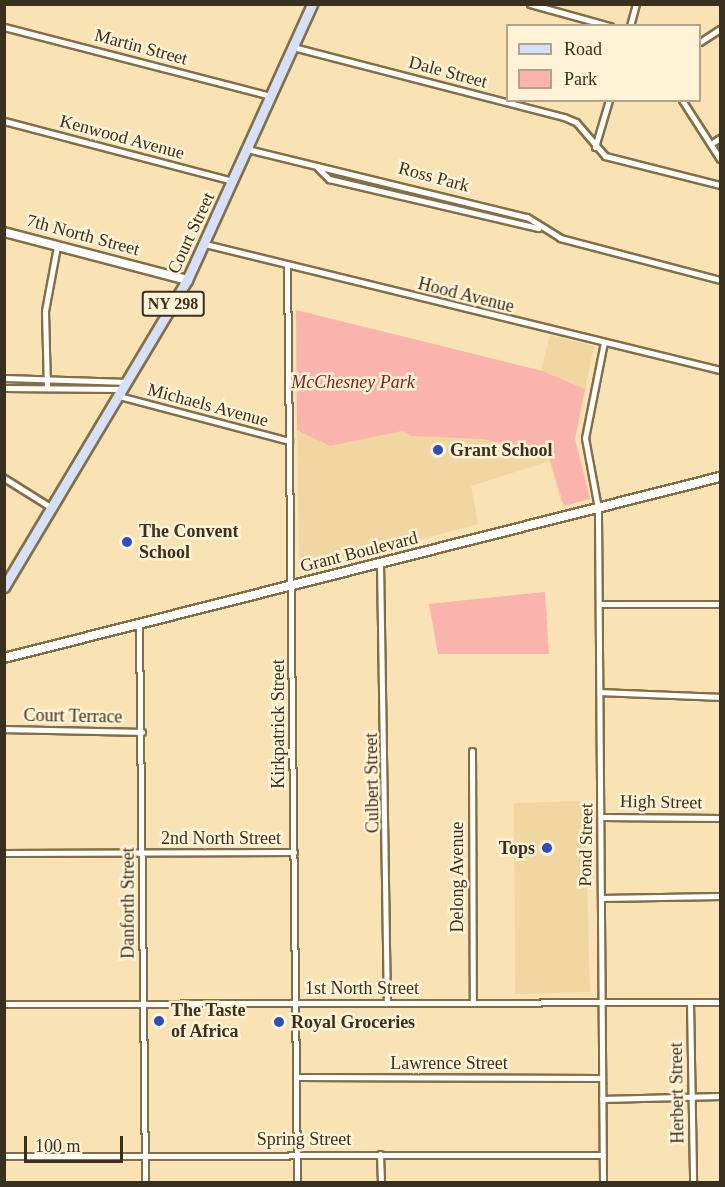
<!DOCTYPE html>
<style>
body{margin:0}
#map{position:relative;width:725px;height:1187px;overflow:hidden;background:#f9e3b5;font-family:Georgia,serif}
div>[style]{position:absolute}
.built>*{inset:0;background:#f0d7a1}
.green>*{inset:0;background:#fbb4ad}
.roads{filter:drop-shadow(2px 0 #836f45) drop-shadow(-2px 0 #836f45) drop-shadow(0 2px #836f45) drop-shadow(0 -2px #836f45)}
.street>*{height:5px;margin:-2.5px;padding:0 2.5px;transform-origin:2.5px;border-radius:2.5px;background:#fff}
.secondary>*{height:8px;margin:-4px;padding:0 4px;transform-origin:4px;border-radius:4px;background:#fff}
.primary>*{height:9px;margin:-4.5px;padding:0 4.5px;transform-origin:4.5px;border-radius:4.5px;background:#d5e0fa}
.dots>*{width:16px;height:16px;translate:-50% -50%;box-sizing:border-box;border:3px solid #fff2d6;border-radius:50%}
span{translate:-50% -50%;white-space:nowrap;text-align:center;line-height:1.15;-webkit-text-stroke:5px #fff2d6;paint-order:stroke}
.shield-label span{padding:2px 4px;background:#fff2d6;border:2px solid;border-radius:4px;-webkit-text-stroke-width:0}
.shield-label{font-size:16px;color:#39301e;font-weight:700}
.street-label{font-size:18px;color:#39301e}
.park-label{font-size:18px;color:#84201f;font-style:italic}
.poi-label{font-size:18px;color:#39301e;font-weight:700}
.left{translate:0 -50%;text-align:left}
.right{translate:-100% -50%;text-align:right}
.frame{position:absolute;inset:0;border:6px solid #39301e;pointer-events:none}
.legend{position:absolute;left:506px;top:24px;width:195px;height:78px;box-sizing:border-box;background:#fff2d6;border:2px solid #b0a48c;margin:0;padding:8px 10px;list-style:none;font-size:18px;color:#39301e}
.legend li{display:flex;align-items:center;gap:12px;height:30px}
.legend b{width:30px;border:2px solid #b0a48c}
.scale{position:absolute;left:24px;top:1136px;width:99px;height:27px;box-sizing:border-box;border:3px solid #39301e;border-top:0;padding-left:8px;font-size:18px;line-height:21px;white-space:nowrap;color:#39301e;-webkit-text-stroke:4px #fff2d6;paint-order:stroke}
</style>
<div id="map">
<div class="built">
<div style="clip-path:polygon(296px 310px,541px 371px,550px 335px,594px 346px,575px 439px,590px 496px,561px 502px,549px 461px,471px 486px,478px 524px,299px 572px)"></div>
<div style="clip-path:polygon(585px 801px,590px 992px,515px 994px,514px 803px)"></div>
</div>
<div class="green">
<div style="clip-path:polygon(296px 310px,542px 371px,585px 389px,575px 439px,590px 499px,564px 506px,548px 453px,483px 439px,411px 436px,402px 431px,330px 446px,297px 430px)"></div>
<div style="clip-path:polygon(545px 592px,549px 654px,438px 654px,429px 604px)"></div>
</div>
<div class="roads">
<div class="street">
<div style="left:530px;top:4px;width:83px;rotate:15.4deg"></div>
<div style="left:630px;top:26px;width:23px;rotate:-75deg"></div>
<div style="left:4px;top:27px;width:276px;rotate:14.5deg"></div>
<div style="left:700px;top:42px;width:24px;rotate:-33deg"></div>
<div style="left:293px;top:47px;width:280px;rotate:14.5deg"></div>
<div style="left:564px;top:117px;width:13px;rotate:23deg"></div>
<div style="left:576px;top:122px;width:45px;rotate:49.5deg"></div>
<div style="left:605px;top:156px;width:119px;rotate:14.2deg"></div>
<div style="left:682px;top:100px;width:70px;rotate:57.2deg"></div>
<div style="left:4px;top:121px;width:236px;rotate:14.7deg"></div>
<div style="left:711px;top:144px;width:11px;rotate:-34deg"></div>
<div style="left:595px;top:147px;width:49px;rotate:-73.4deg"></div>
<div style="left:247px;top:149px;width:288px;rotate:13.7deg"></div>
<div style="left:527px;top:217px;width:39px;rotate:32deg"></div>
<div style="left:560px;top:238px;width:165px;rotate:14.7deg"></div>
<div style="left:318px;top:168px;width:16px;rotate:45deg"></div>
<div style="left:329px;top:179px;width:215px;rotate:13.2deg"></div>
<div style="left:205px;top:244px;width:530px;rotate:13.75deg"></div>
<div style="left:287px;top:266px;width:916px;rotate:89.37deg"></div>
<div style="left:4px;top:378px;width:124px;rotate:1.8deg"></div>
<div style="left:4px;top:388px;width:119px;rotate:0.5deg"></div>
<div style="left:47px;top:388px;width:77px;rotate:-91.5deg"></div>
<div style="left:45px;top:311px;width:66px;rotate:-79.5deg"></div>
<div style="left:119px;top:396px;width:176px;rotate:14.8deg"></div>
<div style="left:4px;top:478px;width:57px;rotate:32deg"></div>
<div style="left:380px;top:563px;width:440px;rotate:89.1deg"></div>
<div style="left:600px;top:604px;width:120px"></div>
<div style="left:139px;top:624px;width:558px;rotate:89.38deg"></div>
<div style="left:601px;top:692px;width:119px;rotate:2.4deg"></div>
<div style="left:4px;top:729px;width:138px;rotate:1.2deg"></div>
<div style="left:472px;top:751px;width:251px;rotate:89.8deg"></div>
<div style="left:602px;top:817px;width:118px;rotate:0.5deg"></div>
<div style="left:4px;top:853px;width:290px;rotate:-0.2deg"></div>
<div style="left:601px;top:898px;width:119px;rotate:-1deg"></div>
<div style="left:690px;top:1002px;width:180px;rotate:89deg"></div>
<div style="left:4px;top:1004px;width:716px;rotate:-0.16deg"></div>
<div style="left:296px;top:1077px;width:306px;rotate:0.2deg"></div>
<div style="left:602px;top:1099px;width:118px;rotate:-1.5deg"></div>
<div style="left:380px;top:1154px;width:28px;rotate:88deg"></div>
<div style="left:4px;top:1156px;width:599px;rotate:-0.1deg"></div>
<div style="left:603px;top:1182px;width:674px;rotate:-90.43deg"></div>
<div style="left:598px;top:508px;width:71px;rotate:-100.5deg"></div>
<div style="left:585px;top:438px;width:98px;rotate:-78.8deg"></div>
</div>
<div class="secondary">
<div style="left:4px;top:232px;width:189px;rotate:14.7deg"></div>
<div style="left:4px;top:658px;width:739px;rotate:-14.19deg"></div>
</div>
<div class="primary">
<div style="left:4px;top:587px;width:357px;rotate:-59.2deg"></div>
<div style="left:187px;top:280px;width:303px;rotate:-65.6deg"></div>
</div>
</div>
<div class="dots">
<div style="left:438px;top:450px;background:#2a4fbe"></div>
<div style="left:127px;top:542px;background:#2a4fbe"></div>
<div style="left:547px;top:848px;background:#2a4fbe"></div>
<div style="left:159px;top:1021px;background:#2a4fbe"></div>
<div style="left:279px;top:1022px;background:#2a4fbe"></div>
</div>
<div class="shield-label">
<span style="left:173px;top:304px">NY 298</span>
</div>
<div class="street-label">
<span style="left:141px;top:47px;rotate:15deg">Martin Street</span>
<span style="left:448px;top:72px;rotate:15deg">Dale Street</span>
<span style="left:122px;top:137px;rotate:15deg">Kenwood Avenue</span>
<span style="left:434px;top:177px;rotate:15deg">Ross Park</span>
<span style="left:191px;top:233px;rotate:-65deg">Court Street</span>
<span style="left:83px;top:235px;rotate:15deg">7th North Street</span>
<span style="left:466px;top:295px;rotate:14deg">Hood Avenue</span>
<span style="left:208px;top:405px;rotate:15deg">Michaels Avenue</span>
<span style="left:359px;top:552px;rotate:-14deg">Grant Boulevard</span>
<span style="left:73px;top:716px;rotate:1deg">Court Terrace</span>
<span style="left:278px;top:724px;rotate:-90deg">Kirkpatrick Street</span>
<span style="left:372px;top:783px;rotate:-91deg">Culbert Street</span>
<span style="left:661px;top:802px;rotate:1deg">High Street</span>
<span style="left:221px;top:838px">2nd North Street</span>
<span style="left:586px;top:845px;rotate:-89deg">Pond Street</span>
<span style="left:457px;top:877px;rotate:-90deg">Delong Avenue</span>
<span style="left:128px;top:903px;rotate:-90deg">Danforth Street</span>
<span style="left:362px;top:988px">1st North Street</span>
<span style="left:449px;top:1063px">Lawrence Street</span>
<span style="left:677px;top:1093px;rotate:-91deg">Herbert Street</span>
<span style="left:304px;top:1139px">Spring Street</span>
</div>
<div class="park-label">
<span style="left:353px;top:382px">McChesney Park</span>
</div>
<div class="poi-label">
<span class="left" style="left:450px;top:450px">Grant School</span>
<span class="left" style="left:139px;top:542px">The Convent<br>School</span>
<span class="right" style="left:535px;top:848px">Tops</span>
<span class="left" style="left:171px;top:1021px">The Taste<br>of Africa</span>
<span class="left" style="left:291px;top:1022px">Royal Groceries</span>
</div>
<div class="frame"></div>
<ul class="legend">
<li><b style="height:8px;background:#d5e0fa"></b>Road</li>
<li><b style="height:16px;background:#fbb4ad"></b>Park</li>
</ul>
<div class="scale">100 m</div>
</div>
